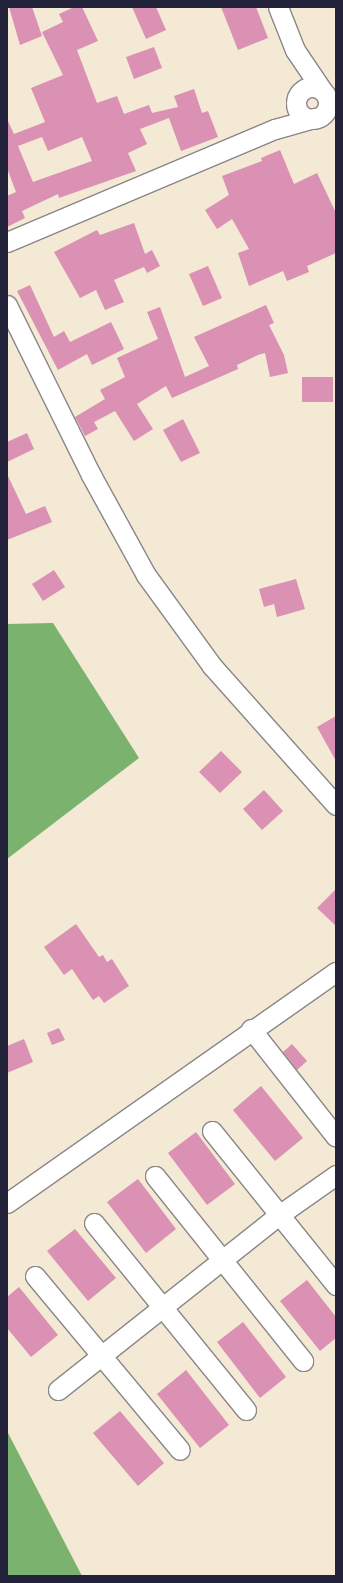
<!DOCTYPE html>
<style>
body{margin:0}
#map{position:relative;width:343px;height:1583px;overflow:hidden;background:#f3e9d4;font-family:Itim,sans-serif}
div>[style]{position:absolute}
.forest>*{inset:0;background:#7bb26e}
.building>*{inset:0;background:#da91b3}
.roads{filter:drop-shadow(1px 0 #8a8688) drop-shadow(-1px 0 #8a8688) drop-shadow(0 1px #8a8688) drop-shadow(0 -1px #8a8688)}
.minor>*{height:19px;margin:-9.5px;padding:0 9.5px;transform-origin:9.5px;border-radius:9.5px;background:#fff}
.minor>.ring{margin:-9.5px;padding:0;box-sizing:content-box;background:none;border:19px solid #fff;border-radius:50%}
span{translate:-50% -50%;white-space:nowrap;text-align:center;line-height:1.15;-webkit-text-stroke:3px #f7f3e8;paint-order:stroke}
.frame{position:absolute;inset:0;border:8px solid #22223b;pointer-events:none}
</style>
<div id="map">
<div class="forest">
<div style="clip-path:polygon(53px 623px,139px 758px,7px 859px,7px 624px)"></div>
<div style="clip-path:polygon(7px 1431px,82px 1576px,7px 1576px)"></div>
</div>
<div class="building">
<div style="clip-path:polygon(9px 7px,32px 7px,42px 36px,20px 45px)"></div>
<div style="clip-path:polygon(evenodd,74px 7px,82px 7px,98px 41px,77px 50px,97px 103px,117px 96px,124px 114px,149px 105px,152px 113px,178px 107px,174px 96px,194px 89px,202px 113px,208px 111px,218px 137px,181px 151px,169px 118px,140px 129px,147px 144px,128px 153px,136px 171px,59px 198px,58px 194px,22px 211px,25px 218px,7px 227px,7px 196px,16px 192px,7px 168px,7px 119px,14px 134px,45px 122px,31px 88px,63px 75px,42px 32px,63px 22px,59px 14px,74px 7px,42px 137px,48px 151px,82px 137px,92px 161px,33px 182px,18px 146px,42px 137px)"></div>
<div style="clip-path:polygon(132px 7px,156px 7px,166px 30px,146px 39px)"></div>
<div style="clip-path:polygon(221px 7px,256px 7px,268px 38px,238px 50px)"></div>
<div style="clip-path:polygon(154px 47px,162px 68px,134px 79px,126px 57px)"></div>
<div style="clip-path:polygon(280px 150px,294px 184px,317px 173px,336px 213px,336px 253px,307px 266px,309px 272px,287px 281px,283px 271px,249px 286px,238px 253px,249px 249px,232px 219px,217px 229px,205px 210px,229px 195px,222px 176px,262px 161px,261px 158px)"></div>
<div style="clip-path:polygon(134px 223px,145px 254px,152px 250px,160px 266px,147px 273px,144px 267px,114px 280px,124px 302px,105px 310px,96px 290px,80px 298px,54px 252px,97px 230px,100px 235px)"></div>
<div style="clip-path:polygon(208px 266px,222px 298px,203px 306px,189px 274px)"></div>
<div style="clip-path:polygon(30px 285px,54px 337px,64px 331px,70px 342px,111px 322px,124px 349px,92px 365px,87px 354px,58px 370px,17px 291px)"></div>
<div style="clip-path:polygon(266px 305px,274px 323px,269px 325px,284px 355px,288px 373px,270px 377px,265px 353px,258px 355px,237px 365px,238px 369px,172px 398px,166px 386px,137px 404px,153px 429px,134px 441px,115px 411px,94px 422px,98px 429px,85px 436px,75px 417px,105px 399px,100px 390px,125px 377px,117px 358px,158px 339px,147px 312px,160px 307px,185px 377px,209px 366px,194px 337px)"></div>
<div style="clip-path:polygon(302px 377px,333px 377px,333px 402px,302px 402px)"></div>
<div style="clip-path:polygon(183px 419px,200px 453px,181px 462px,163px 430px)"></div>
<div style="clip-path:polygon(27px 433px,34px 449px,7px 462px,7px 442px)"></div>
<div style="clip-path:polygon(7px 474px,26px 514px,45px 506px,52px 522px,7px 540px)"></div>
<div style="clip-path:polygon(54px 570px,65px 587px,43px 601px,32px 584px)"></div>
<div style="clip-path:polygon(296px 579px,305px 609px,277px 617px,274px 604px,264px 607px,259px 589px)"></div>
<div style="clip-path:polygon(336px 716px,336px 761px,317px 727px)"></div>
<div style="clip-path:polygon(221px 751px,242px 772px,220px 793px,199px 772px)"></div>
<div style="clip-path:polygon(264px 790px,283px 811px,262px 830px,243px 809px)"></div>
<div style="clip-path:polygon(336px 889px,336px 926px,317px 908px)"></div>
<div style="clip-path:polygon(76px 924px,99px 957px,103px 955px,107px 962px,112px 959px,129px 986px,104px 1003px,99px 996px,93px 1000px,72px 969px,64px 975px,44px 947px)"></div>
<div style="clip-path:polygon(59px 1028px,65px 1040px,52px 1045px,47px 1033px)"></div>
<div style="clip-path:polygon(24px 1039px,33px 1062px,7px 1073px,7px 1046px)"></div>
<div style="clip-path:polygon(292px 1044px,307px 1061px,297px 1070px,283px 1052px)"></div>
<div style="clip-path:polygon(261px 1086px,303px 1138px,275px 1161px,233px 1110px)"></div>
<div style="clip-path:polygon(196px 1132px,235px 1184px,207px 1205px,168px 1153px)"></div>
<div style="clip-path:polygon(138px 1179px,176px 1229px,146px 1253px,107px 1202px)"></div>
<div style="clip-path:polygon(75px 1229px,116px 1278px,88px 1301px,47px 1251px)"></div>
<div style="clip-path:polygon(307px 1280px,336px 1317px,336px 1338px,320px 1351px,280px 1301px)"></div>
<div style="clip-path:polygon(19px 1287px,58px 1335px,31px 1357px,7px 1328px,7px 1297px)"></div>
<div style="clip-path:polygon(243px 1322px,286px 1377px,260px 1398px,217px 1342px)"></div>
<div style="clip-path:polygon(186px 1370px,229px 1425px,200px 1448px,157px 1394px)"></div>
<div style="clip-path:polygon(120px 1411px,164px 1463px,138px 1486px,93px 1433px)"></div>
</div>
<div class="roads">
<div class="minor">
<div style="left:278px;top:7px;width:46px;rotate:68.4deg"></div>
<div style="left:295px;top:50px;width:48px;rotate:56deg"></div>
<div class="ring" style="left:296px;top:87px;width:13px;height:13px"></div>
<div style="left:7px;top:242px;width:291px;rotate:-22.9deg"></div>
<div style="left:275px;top:129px;width:41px;rotate:-15.8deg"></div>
<div style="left:7px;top:305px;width:190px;rotate:63.7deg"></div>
<div style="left:91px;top:475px;width:114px;rotate:61.2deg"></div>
<div style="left:146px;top:575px;width:112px;rotate:54deg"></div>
<div style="left:212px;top:666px;width:186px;rotate:48.3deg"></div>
<div style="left:251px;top:1029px;width:137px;rotate:51.8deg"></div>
<div style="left:212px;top:1131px;width:198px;rotate:51.2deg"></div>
<div style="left:155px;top:1176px;width:237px;rotate:51.3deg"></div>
<div style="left:7px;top:1203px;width:402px;rotate:-35.1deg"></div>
<div style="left:94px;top:1223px;width:241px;rotate:50.9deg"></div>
<div style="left:35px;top:1276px;width:226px;rotate:50.2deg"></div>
<div style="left:58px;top:1390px;width:282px;rotate:-38.4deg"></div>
<div style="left:279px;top:1215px;width:70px;rotate:-35.1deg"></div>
</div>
</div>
<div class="frame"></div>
</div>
